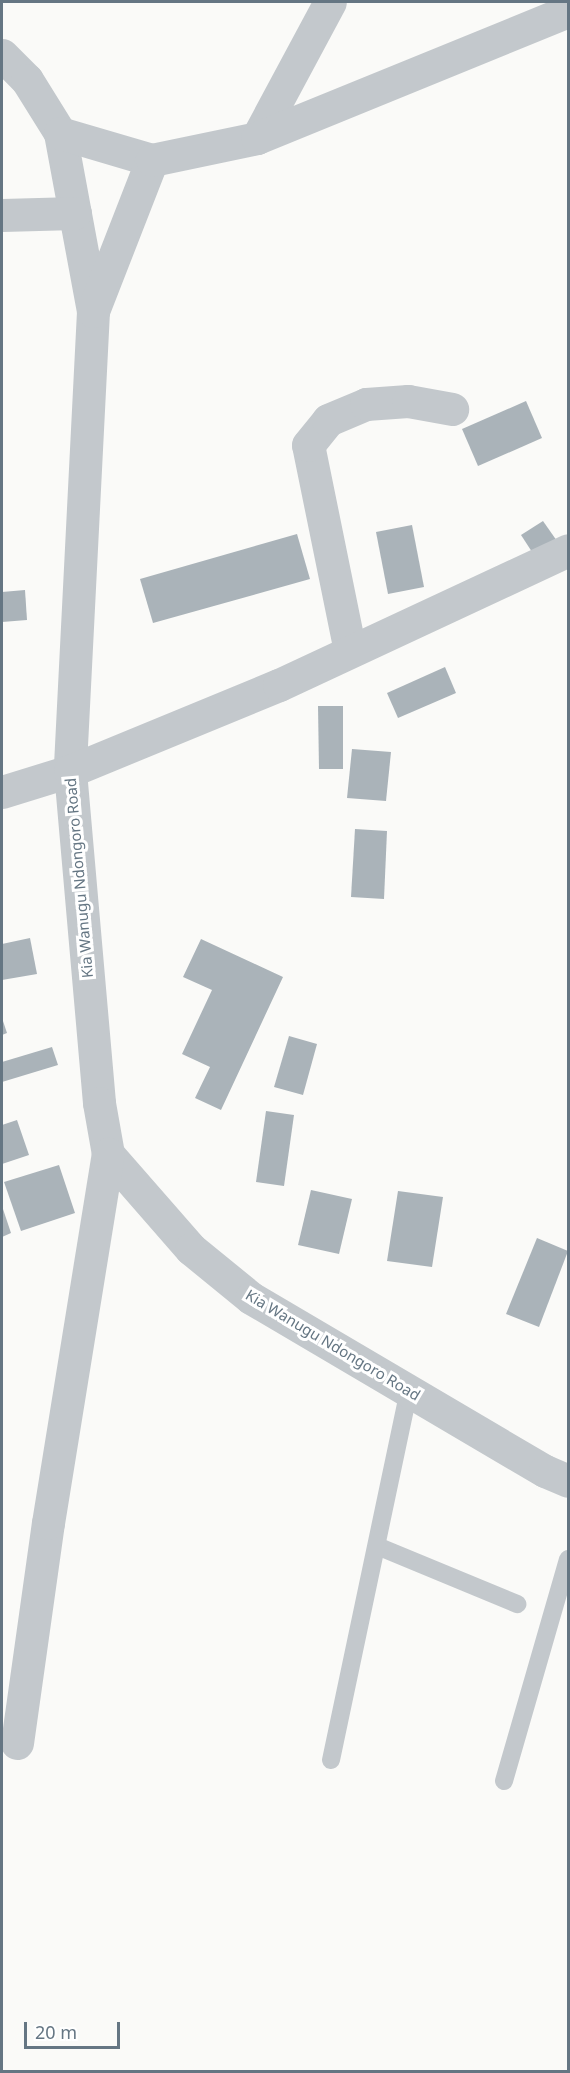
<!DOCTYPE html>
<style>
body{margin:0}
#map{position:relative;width:570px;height:2073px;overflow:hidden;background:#fafaf8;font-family:"Noto Sans",sans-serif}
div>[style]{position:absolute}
.building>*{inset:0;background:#aab3b9}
.lane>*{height:18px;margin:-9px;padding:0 9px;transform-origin:9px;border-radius:9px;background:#c3c8cc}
.street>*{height:33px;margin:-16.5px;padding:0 16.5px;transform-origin:16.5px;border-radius:16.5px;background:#c3c8cc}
span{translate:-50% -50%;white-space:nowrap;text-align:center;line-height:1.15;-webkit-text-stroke:6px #fff;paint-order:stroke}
.street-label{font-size:15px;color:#657683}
.frame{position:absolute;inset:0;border:3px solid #657683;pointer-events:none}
.scale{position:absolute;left:24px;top:2022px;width:96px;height:27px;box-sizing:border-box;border:3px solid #657683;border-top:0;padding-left:8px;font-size:18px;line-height:21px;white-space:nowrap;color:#657683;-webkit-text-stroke:4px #fff;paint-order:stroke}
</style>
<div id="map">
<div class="building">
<div style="clip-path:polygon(526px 401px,542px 438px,478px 466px,462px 429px)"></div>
<div style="clip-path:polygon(543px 521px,557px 541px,534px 555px,521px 535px)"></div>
<div style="clip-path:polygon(412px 525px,424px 587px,388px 594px,376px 532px)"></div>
<div style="clip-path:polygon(297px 534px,310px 579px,153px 623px,140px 579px)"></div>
<div style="clip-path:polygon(25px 590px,27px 620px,2px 622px,2px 592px)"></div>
<div style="clip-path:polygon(445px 667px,456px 693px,398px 718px,387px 693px)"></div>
<div style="clip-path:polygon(318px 706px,343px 706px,343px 769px,319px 769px)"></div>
<div style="clip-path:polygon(352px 749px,391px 752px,386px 801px,347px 798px)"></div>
<div style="clip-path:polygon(355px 829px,387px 831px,384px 899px,351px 897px)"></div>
<div style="clip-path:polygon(30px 938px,37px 974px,2px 980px,2px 944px)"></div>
<div style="clip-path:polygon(201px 939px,283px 977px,221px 1110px,195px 1098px,210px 1067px,182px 1054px,212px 990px,183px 977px)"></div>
<div style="clip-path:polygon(2px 1018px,7px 1033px,2px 1035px)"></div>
<div style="clip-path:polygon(289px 1036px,317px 1044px,303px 1095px,274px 1087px)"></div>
<div style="clip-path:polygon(52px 1047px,58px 1065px,2px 1082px,2px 1062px)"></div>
<div style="clip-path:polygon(266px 1111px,294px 1115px,284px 1186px,256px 1182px)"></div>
<div style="clip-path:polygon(17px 1120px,29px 1155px,2px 1164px,2px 1125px)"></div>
<div style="clip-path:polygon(59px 1165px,75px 1213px,21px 1231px,4px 1182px)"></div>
<div style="clip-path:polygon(311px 1190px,352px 1199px,339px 1254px,298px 1245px)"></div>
<div style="clip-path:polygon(398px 1191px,443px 1197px,432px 1267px,387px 1261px)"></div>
<div style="clip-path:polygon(2px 1206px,11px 1233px,2px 1237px)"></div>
<div style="clip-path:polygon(537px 1238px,568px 1251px,539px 1327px,506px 1314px)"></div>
</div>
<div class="lane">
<div style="left:377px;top:1546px;width:152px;rotate:22.5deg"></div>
<div style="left:331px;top:1760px;width:377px;rotate:-78.1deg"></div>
<div style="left:504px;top:1781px;width:231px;rotate:-73.9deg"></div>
</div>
<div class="street">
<div style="left:2px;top:55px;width:35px;rotate:45deg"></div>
<div style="left:27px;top:80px;width:62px;rotate:58.1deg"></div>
<div style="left:60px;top:133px;width:181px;rotate:79.5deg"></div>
<div style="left:93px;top:311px;width:461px;rotate:92.9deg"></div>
<div style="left:70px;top:771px;width:333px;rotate:85deg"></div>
<div style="left:99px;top:1103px;width:52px;rotate:80deg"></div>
<div style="left:108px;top:1154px;width:126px;rotate:48.9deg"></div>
<div style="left:191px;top:1249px;width:77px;rotate:39.2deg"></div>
<div style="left:251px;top:1298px;width:341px;rotate:30.5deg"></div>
<div style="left:545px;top:1471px;width:25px;rotate:23deg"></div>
<div style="left:60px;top:133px;width:96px;rotate:16.4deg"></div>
<div style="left:257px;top:138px;width:154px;rotate:-61.8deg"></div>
<div style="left:2px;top:215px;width:73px;rotate:-1.6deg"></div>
<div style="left:93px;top:311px;width:162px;rotate:-68.7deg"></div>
<div style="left:152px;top:160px;width:107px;rotate:-11.8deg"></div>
<div style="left:257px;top:138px;width:336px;rotate:-22.2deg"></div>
<div style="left:350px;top:651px;width:210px;rotate:-101.5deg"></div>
<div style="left:308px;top:445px;width:32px;rotate:-51deg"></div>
<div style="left:328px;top:420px;width:41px;rotate:-22.8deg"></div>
<div style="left:366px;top:404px;width:42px;rotate:-4.1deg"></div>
<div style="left:408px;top:401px;width:45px;rotate:10.3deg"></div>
<div style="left:2px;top:792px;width:71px;rotate:-17.2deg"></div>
<div style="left:70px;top:771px;width:226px;rotate:-22.4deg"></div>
<div style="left:279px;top:685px;width:319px;rotate:-25deg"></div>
<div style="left:17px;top:1743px;width:222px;rotate:-82deg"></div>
<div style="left:48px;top:1523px;width:374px;rotate:-80.8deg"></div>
</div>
<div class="street-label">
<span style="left:79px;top:878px;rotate:-95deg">Kia Wanugu Ndongoro Road</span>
<span style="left:333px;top:1345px;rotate:31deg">Kia Wanugu Ndongoro Road</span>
</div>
<div class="frame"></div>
<div class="scale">20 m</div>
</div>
